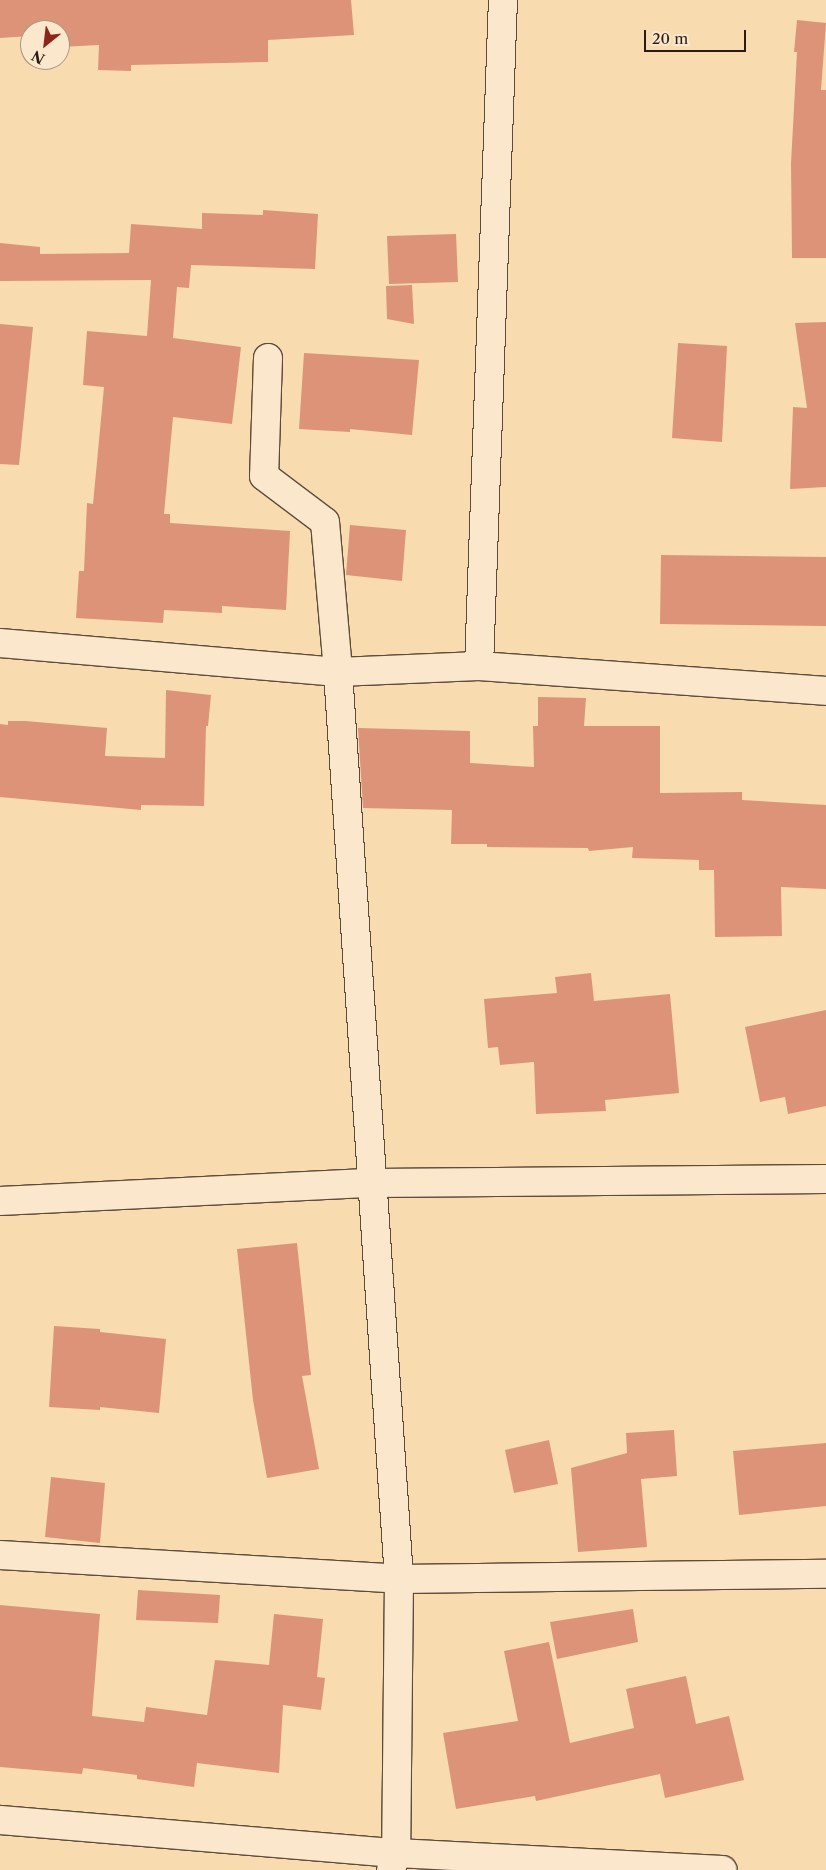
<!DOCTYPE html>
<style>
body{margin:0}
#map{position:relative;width:826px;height:1870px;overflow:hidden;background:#f9dbb0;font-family:"Libre Caslon Text",serif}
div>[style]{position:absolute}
.building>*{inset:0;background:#dd9378}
.roads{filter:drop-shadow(1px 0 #5e4b3b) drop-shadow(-1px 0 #5e4b3b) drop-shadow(0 1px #5e4b3b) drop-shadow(0 -1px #5e4b3b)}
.minor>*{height:28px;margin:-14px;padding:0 14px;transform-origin:14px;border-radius:14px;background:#fbe8cc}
span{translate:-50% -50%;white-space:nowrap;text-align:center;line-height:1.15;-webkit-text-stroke:5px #fbe8cc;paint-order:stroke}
.north{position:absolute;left:20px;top:20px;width:50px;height:50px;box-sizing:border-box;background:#fbe8cc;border:1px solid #a79682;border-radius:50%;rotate:209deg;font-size:14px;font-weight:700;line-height:20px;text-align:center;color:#2a1b14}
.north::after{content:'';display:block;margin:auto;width:18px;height:22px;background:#8f2418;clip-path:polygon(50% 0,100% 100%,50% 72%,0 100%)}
.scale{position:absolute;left:644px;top:30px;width:102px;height:22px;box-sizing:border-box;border:2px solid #2a1b14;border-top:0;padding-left:6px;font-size:15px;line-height:18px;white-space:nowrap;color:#2a1b14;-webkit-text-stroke:4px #fbe8cc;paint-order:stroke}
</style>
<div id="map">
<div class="building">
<div style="clip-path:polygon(0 0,351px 0,354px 35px,268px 40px,268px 62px,131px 65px,131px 71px,98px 70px,99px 45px,60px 47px,60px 30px,30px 30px,30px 36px,0 38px)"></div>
<div style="clip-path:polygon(797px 20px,826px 23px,821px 90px,826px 90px,826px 258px,792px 258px,791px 163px,797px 52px,794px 52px)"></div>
<div style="clip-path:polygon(263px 210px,318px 214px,315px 269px,191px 265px,189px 288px,177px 287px,173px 338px,241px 347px,232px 424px,173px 417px,164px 514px,170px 514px,170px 523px,290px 531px,286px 610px,222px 606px,222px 613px,164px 610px,163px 623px,76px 618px,79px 571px,84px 571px,87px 503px,93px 504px,104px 387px,83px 385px,87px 331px,147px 336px,151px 280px,0 281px,0 243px,40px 247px,40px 254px,129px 253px,131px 224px,202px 229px,202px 213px,263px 215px)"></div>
<div style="clip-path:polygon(456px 234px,458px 282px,389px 284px,387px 236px)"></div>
<div style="clip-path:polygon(412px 285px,414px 324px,387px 319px,386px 286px)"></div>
<div style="clip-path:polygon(826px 322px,826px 487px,790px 489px,793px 407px,807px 408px,795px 323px)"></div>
<div style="clip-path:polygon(0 324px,33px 327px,19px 465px,0 464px)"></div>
<div style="clip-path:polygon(678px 343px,727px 346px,722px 442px,672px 438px)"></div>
<div style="clip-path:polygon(304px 353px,419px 360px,412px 435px,350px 429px,350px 432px,299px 429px)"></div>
<div style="clip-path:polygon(350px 525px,406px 530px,402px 581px,346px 575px)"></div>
<div style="clip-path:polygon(661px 555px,826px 557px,826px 626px,660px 624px)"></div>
<div style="clip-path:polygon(166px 690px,211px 695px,208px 726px,206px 726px,204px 806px,141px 805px,141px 810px,0 797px,0 724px,8px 725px,8px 721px,25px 721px,107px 728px,105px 756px,165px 758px)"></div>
<div style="clip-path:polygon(538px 697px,586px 698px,584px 726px,660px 726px,660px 793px,742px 792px,742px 800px,826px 805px,826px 889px,781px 887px,782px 936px,715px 937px,714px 870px,699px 870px,699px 860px,632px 858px,633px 847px,589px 851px,588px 848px,487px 847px,487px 844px,451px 844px,452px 810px,363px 808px,358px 728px,470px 731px,470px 763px,534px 767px,533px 726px,538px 726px)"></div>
<div style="clip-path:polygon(591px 973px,594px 1001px,670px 994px,679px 1093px,605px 1100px,606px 1111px,536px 1114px,534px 1062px,500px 1065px,498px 1047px,488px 1048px,484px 999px,557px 993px,555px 977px)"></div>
<div style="clip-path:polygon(826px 1010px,826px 1106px,788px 1114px,785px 1097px,760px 1102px,745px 1027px)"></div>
<div style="clip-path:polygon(297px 1243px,311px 1375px,302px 1376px,319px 1469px,267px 1478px,253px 1400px,237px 1249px)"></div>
<div style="clip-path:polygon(54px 1326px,100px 1329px,100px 1332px,166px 1339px,159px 1413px,100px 1407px,100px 1410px,49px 1407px)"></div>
<div style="clip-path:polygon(674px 1430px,677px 1476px,641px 1479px,647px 1547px,578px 1552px,571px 1468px,627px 1453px,626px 1433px)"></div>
<div style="clip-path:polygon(549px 1440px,558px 1484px,514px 1493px,505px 1450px)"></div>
<div style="clip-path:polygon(826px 1443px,826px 1506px,739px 1515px,733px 1451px)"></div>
<div style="clip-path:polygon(51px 1477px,105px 1483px,100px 1543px,45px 1537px)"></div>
<div style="clip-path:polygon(138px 1590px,220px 1595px,218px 1623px,136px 1620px)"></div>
<div style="clip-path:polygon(0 1605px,100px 1614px,92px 1716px,144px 1722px,146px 1707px,207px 1715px,215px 1660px,269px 1665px,274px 1614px,323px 1619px,317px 1677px,325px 1678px,321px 1710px,283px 1705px,279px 1773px,197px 1763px,194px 1787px,137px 1779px,137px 1775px,83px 1768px,82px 1774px,0 1767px)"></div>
<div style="clip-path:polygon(633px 1609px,638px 1642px,557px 1659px,550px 1622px)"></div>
<div style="clip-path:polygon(549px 1642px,570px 1743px,634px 1728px,626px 1689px,686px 1676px,696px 1724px,729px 1716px,744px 1780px,665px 1798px,660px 1774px,536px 1801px,535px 1796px,456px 1809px,443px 1733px,518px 1721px,504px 1651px)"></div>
</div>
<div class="roads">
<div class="minor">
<div style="left:268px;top:358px;width:118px;rotate:91.9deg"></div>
<div style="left:264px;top:476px;width:76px;rotate:37deg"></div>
<div style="left:325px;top:522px;width:151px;rotate:85deg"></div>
<div style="left:338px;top:672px;width:909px;rotate:86.15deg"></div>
<div style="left:399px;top:1579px;width:274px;rotate:90.6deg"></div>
<div style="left:396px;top:1853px;width:18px;rotate:106deg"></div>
<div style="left:0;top:643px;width:339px;rotate:4.9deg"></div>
<div style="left:338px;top:672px;width:141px;rotate:-2.4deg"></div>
<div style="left:479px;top:666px;width:666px;rotate:-87.94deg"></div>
<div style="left:479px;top:666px;width:348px;rotate:4.1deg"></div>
<div style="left:0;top:1201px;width:372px;rotate:-2.8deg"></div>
<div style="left:372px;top:1183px;width:454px;rotate:-0.5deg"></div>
<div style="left:0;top:1555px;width:400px;rotate:3.4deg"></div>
<div style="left:399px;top:1579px;width:427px;rotate:-0.7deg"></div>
<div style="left:0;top:1820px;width:397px;rotate:4.8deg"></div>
<div style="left:396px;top:1853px;width:327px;rotate:3deg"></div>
</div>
</div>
<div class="north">N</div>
<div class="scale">20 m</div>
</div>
